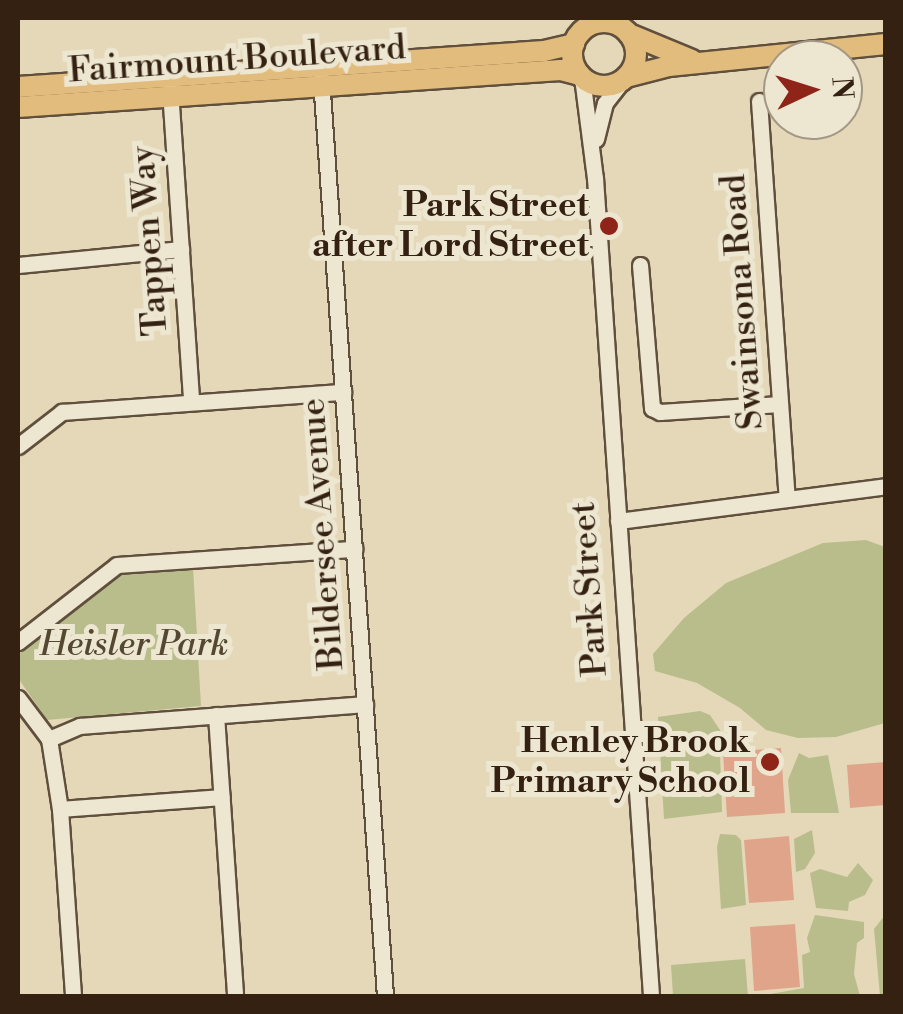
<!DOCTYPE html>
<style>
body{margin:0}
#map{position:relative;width:903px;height:1014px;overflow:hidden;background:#e4d8b8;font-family:"Libre Bodoni",serif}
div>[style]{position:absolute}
.green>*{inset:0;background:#b9bd8b}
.building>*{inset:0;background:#dfa489}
.roads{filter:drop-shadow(2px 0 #604f3c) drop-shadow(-2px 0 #604f3c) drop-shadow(0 2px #604f3c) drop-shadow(0 -2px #604f3c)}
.minor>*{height:15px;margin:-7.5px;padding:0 7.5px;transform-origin:7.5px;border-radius:7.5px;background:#ede6d1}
.major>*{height:20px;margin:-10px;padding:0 10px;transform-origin:10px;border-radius:10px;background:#e2bc7c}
.major>.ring{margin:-10px;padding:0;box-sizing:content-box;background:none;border:20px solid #e2bc7c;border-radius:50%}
.dots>*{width:28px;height:28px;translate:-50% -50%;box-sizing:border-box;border:5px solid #ede6d1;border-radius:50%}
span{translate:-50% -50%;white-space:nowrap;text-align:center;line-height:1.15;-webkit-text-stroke:10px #ede6d1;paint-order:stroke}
.street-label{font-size:35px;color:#342112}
.poi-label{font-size:35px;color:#342112;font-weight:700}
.right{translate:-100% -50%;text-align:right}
.park-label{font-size:35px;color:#554830;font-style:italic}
.frame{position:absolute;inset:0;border:20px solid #342112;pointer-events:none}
.north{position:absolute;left:763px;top:40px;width:100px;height:100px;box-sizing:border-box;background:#ede6d1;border:2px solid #a39785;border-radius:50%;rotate:86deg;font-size:28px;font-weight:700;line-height:40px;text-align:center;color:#342112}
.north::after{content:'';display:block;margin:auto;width:35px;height:45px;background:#8f2418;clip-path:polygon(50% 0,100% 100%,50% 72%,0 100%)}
</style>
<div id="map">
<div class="green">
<div style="clip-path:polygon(866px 540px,885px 547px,885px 723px,836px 737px,798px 738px,766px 730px,740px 708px,697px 683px,655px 671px,653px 654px,684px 618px,726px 583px,823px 543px)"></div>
<div style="clip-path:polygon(193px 567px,201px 706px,47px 720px,18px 678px,19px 650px,123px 570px)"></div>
<div style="clip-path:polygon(700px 711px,710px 715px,732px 748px,720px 753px,722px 812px,664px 819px,658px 717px)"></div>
<div style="clip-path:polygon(799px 753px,809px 758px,828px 755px,839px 813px,791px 813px,788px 780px)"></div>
<div style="clip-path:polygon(812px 830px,815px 853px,805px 869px,796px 872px,794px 839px)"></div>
<div style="clip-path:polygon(720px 834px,736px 835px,741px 840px,746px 905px,721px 909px,717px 847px)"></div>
<div style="clip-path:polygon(858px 863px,873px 880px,865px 895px,849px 902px,848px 911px,816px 908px,810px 873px,820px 869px,847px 877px)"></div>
<div style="clip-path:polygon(815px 915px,864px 922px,864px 938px,857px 943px,854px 974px,860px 996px,759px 996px,804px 988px,802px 955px,810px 952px,807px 938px)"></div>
<div style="clip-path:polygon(885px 915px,885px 996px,880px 996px,874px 929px)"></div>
<div style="clip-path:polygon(745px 959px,748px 996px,673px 996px,671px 965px)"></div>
</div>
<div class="building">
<div style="clip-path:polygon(781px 748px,785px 813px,727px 817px,723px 752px)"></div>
<div style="clip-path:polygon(886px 762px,886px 805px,850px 808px,847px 765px)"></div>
<div style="clip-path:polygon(789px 836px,794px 900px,749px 903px,744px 840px)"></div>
<div style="clip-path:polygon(795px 924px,800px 987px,754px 991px,750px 927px)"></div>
</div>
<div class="roads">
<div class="minor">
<div style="left:582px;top:77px;width:102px;rotate:82.7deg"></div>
<div style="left:595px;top:178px;width:820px;rotate:86.08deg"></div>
<div style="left:321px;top:78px;width:920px;rotate:86.01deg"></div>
<div style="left:170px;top:90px;width:312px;rotate:86.1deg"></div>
<div style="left:759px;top:101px;width:399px;rotate:86deg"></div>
<div style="left:596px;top:139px;width:37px;rotate:-76deg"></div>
<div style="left:605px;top:103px;width:29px;rotate:-52deg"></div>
<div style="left:18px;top:265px;width:164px;rotate:-5.6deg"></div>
<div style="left:640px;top:265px;width:144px;rotate:85.2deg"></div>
<div style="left:652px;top:408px;width:9px;rotate:27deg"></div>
<div style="left:660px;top:412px;width:120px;rotate:-3.8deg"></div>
<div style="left:18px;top:446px;width:56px;rotate:-37.7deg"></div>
<div style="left:62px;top:412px;width:282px;rotate:-4.1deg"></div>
<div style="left:618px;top:521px;width:270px;rotate:-7.4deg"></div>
<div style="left:18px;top:642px;width:125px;rotate:-37.9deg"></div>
<div style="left:117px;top:565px;width:238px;rotate:-3.9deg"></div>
<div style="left:18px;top:698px;width:51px;rotate:52.9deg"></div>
<div style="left:49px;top:739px;width:71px;rotate:81.1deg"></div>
<div style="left:60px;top:809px;width:187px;rotate:86deg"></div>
<div style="left:216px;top:715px;width:282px;rotate:86.1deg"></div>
<div style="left:49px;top:739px;width:34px;rotate:-23deg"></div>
<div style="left:80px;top:726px;width:286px;rotate:-4.4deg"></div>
<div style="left:60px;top:809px;width:162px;rotate:-4.2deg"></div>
</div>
<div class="major">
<div class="ring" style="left:572px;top:22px;width:44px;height:44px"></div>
<div style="left:629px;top:34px;width:68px;rotate:22.4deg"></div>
<div style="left:626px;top:77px;width:44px;rotate:-14.3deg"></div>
<div style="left:669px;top:66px;width:218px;rotate:-5.8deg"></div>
<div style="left:18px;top:87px;width:527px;rotate:-3.92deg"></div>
<div style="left:544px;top:51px;width:31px;rotate:-13deg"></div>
<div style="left:18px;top:107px;width:544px;rotate:-3.9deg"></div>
<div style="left:561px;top:70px;width:20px;rotate:15deg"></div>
</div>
</div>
<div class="dots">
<div style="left:609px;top:226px;background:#8f2418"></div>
<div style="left:770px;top:762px;background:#8f2418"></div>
</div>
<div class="street-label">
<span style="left:237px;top:60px;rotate:-4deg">Fairmount Boulevard</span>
<span style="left:150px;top:241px;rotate:-94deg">Tappen Way</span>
<span style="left:743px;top:302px;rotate:-94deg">Swainsona Road</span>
<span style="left:323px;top:534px;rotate:-94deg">Bildersee Avenue</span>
<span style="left:590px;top:589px;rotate:-94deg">Park Street</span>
</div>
<div class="poi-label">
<span class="right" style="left:589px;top:226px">Park Street<br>after Lord Street</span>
<span class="right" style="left:750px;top:762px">Henley Brook<br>Primary School</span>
</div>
<div class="park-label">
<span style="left:134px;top:645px">Heisler Park</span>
</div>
<div class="frame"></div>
<div class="north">N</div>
</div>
